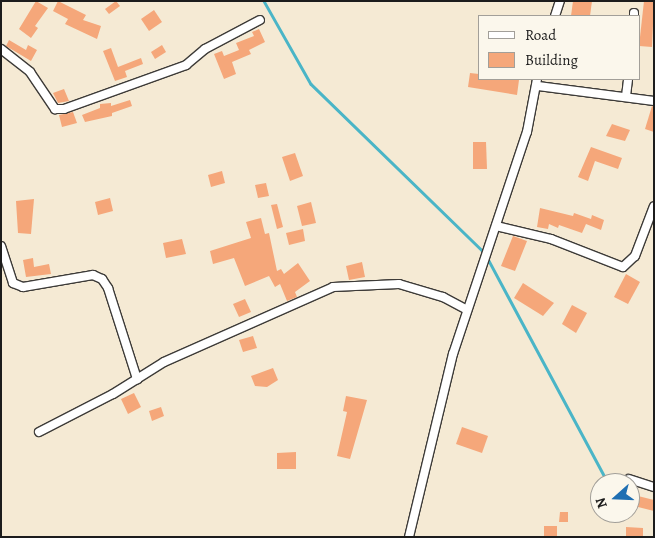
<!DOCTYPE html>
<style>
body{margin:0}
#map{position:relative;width:655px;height:538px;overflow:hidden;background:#f5ead4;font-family:Alegreya,serif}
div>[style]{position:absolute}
.stream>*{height:2.5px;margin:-1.25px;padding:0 1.25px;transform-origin:1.25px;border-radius:1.25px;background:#4ab5c7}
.building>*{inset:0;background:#f5a77a}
.roads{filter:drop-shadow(1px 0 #3d3b38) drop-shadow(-1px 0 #3d3b38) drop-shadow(0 1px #3d3b38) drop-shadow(0 -1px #3d3b38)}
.minor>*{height:8px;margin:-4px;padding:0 4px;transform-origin:4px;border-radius:4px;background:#fff}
span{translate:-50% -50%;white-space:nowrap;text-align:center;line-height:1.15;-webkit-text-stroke:4.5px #fbf7ec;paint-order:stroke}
.frame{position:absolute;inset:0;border:2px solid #1c1c1c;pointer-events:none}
.legend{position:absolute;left:478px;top:15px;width:162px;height:65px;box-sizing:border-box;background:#fbf7ec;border:1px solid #a29f99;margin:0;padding:6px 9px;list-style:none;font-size:15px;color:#1c1c1c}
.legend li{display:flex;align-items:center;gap:10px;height:25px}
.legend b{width:25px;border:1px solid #a29f99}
.north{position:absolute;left:590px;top:473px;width:50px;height:50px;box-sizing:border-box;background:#fbf7ec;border:1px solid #a29f99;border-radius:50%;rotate:250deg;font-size:14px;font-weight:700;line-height:20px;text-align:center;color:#1c1c1c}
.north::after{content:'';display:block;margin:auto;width:18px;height:22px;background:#1f6fb2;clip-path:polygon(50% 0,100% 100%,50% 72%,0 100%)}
</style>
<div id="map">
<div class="stream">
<div style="left:264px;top:1px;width:95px;rotate:60.5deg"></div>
<div style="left:311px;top:84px;width:241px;rotate:44.2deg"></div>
<div style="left:487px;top:257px;width:256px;rotate:61.8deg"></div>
</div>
<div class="building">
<div style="clip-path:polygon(36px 1px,48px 8px,35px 26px,38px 28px,31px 38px,19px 29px)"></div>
<div style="clip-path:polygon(58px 1px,86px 15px,83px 20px,101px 26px,97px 39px,65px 24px,68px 19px,53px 11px)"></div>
<div style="clip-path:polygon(116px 1px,120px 6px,109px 14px,105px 9px)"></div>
<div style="clip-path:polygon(573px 1px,592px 1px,590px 16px,571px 16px)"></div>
<div style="clip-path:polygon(644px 1px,654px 1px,652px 47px,639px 46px)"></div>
<div style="clip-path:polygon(154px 10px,162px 22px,149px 31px,141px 19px)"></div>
<div style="clip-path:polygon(259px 29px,265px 42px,249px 50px,251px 54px,232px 62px,236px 74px,224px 79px,214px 54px,222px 51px,224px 56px,239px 50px,236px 43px,254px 36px,252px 32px)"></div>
<div style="clip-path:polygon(9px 40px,26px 50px,28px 45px,37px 50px,31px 61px,6px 46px)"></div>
<div style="clip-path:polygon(162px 45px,166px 52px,155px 59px,151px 52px)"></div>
<div style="clip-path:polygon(111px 48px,118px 67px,141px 58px,143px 64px,125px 71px,127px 77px,115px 81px,103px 51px)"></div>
<div style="clip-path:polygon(470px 73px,479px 74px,479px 79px,519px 80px,517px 95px,468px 87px)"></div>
<div style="clip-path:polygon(64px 89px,69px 101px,58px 103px,53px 93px)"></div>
<div style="clip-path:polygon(130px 100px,132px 106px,112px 113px,112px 116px,85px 122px,82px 115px,100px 108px,100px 104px,111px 103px,111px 106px)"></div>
<div style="clip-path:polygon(652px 106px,654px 107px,654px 132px,645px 129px)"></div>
<div style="clip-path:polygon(73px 112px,77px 123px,62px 127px,59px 115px)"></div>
<div style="clip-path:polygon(612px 124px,630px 130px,625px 141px,606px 136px)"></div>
<div style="clip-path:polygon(473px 142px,486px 142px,487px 169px,473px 169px)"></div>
<div style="clip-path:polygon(591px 147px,622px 158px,618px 169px,595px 161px,588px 181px,578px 177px)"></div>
<div style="clip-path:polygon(295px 153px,303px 176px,290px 181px,282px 157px)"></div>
<div style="clip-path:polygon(222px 171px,225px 183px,211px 187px,208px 175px)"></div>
<div style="clip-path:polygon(266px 183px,269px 196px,258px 198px,255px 185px)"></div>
<div style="clip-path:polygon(110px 198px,113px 211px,98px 215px,95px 202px)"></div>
<div style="clip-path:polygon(34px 199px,31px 234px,18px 233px,16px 201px)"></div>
<div style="clip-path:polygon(311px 202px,316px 223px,302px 226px,297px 206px)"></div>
<div style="clip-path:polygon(277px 204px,283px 227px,277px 229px,271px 205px)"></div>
<div style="clip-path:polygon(540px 208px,573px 216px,574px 213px,591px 219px,592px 215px,604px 220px,601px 230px,586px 224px,582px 233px,559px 225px,558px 228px,549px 224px,548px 229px,537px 227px)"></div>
<div style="clip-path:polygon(261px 218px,265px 234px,269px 233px,277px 271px,281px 269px,284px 274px,298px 263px,310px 281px,295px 292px,297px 297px,287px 301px,280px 284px,275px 287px,269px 276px,245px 286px,234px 258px,213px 264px,210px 251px,251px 238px,246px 222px)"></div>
<div style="clip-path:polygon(303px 229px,305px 241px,289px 245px,286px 233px)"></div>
<div style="clip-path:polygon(513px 236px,527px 241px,515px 271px,501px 266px)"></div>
<div style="clip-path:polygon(182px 239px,186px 254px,166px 258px,163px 243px)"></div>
<div style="clip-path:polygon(33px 258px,34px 267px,49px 264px,51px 274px,26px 277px,23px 260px)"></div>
<div style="clip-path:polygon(362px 262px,365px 277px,349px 280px,346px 266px)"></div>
<div style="clip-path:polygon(626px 274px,640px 282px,628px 304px,614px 297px)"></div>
<div style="clip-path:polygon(523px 283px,554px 303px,543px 316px,514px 298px)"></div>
<div style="clip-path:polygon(245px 299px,251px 312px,239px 317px,233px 304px)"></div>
<div style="clip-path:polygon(572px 305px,587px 313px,576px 333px,562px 324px)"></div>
<div style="clip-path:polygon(253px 336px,257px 348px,243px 352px,239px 340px)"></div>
<div style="clip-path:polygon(273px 368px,278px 380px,267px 387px,255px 386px,251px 376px)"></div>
<div style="clip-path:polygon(134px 393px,141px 407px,128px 414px,121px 399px)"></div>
<div style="clip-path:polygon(346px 396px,367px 400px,350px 459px,337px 456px,347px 412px,343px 411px)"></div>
<div style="clip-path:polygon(161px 407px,164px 416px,152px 421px,149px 411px)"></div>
<div style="clip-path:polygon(462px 427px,488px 436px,482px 453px,456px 444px)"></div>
<div style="clip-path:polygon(296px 452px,296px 469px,277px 469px,277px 453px)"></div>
<div style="clip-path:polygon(600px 486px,600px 507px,592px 503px)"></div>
<div style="clip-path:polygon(630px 494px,654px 500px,654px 511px,630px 505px)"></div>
<div style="clip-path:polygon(560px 512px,568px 512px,568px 522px,559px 522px)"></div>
<div style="clip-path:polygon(544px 526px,557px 526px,557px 537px,544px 537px)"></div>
<div style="clip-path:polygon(626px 527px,643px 528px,643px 537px,626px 536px)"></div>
</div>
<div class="roads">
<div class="minor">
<div style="left:555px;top:16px;width:16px;rotate:-72deg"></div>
<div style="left:634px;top:16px;width:3px;rotate:-90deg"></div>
<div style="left:1px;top:49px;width:37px;rotate:38deg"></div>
<div style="left:30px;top:72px;width:45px;rotate:56deg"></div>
<div style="left:55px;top:109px;width:9px"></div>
<div style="left:64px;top:109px;width:130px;rotate:-19.8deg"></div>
<div style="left:186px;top:65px;width:25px;rotate:-40deg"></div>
<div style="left:205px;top:49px;width:62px;rotate:-27.8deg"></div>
<div style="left:538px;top:86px;width:117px;rotate:7.4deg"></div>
<div style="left:626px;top:96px;width:17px;rotate:-83deg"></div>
<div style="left:496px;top:226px;width:57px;rotate:13.3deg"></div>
<div style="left:551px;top:239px;width:77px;rotate:21.3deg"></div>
<div style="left:623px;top:267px;width:16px;rotate:-43deg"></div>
<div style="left:635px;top:256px;width:53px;rotate:-69.2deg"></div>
<div style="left:1px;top:246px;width:39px;rotate:72deg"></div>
<div style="left:13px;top:283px;width:11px;rotate:22deg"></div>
<div style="left:23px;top:287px;width:71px;rotate:-9.7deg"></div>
<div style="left:93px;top:275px;width:10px;rotate:24deg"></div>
<div style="left:102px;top:279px;width:11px;rotate:56deg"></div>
<div style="left:108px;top:288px;width:96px;rotate:72.3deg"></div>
<div style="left:39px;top:432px;width:83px;rotate:-27.2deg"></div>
<div style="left:113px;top:394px;width:60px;rotate:-32.1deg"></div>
<div style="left:164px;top:362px;width:185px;rotate:-23.9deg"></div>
<div style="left:333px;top:287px;width:66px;rotate:-2.6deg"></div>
<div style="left:399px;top:284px;width:46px;rotate:16.5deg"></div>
<div style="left:443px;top:297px;width:26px;rotate:28deg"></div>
<div style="left:629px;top:479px;width:26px;rotate:18deg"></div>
<div style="left:409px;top:537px;width:188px;rotate:-76.5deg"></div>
<div style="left:453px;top:354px;width:234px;rotate:-71.6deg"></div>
<div style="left:527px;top:132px;width:54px;rotate:-79.3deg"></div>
</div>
</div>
<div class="frame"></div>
<ul class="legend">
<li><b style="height:6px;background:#fff"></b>Road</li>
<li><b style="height:14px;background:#f5a77a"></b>Building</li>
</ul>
<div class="north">N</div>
</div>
